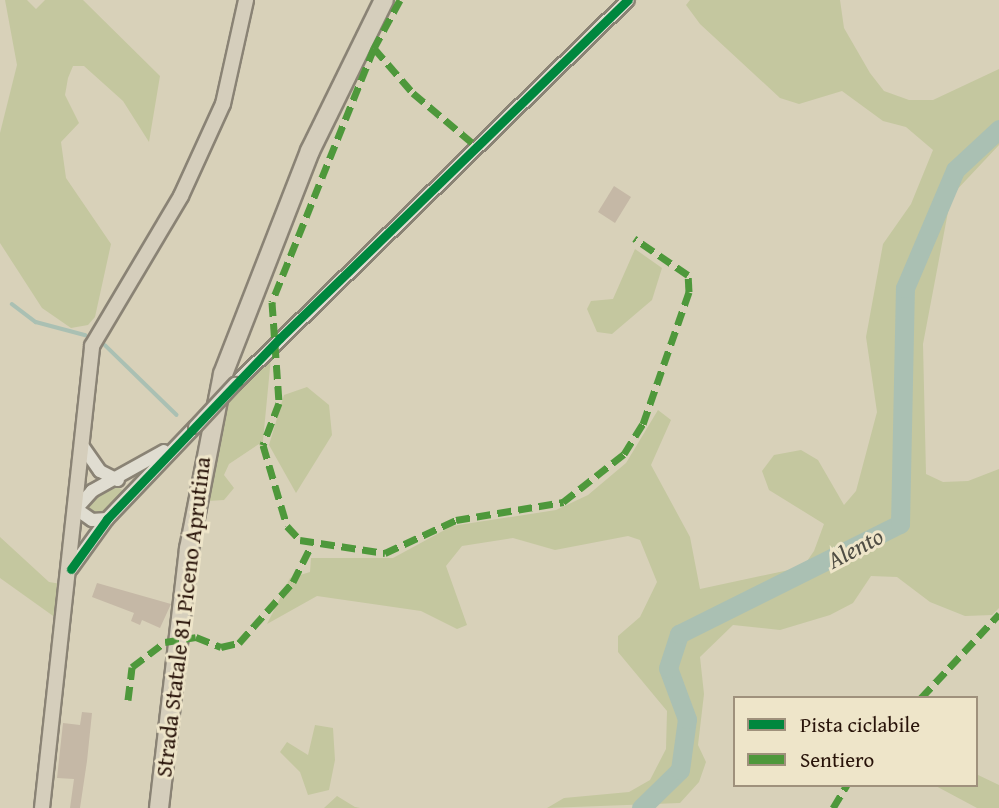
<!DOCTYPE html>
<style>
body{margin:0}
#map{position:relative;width:999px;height:808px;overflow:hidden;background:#d8d1b9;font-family:"Gentium Book Plus",serif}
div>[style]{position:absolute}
.green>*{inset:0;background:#c4c79f}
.stream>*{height:3.5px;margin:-1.75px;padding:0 1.75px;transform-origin:1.75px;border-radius:1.75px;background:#aac0b3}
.river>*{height:19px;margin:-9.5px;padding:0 9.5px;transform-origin:9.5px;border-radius:9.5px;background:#aac0b3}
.building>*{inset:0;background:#c5b8a6}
.roads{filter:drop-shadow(2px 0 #8a8375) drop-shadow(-2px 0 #8a8375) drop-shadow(0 2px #8a8375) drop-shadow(0 -2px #8a8375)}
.minor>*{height:12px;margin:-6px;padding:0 6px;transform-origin:6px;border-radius:6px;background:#e0ddd1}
.major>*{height:14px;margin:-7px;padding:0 7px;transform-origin:7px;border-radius:7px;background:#d5cebc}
.highway>*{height:18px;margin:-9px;padding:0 9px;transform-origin:9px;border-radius:9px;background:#d5cebc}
.bridges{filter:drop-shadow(2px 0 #8a8375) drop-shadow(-2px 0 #8a8375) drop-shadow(0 2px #8a8375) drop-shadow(0 -2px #8a8375)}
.minor-bridge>*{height:12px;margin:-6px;padding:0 6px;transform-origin:6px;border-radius:6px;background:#e0ddd1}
.quiet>*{height:7px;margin-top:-3.5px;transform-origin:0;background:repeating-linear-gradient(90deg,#4e983b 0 14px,transparent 0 21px)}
.cycleway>*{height:9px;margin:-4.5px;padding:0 4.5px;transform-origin:4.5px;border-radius:4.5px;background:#00873e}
span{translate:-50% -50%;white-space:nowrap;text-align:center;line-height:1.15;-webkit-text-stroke:6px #eee5c9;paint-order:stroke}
.street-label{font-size:23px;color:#281309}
.water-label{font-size:24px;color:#4f4d44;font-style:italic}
.legend{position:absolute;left:733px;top:696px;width:245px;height:91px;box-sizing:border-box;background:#eee5c9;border:2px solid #9f917c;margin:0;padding:9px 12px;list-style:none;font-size:21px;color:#281309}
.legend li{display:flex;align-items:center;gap:14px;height:35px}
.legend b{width:35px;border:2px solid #9f917c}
</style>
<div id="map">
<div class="green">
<div style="clip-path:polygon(5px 0,27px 0,36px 9px,45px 0,83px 0,160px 76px,149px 142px,123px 101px,84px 66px,73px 66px,68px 78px,65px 95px,79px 123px,61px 142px,66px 178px,111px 244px,95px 317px,88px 325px,71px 328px,42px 308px,0 243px,0 133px,17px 65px)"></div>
<div style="clip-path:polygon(690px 0,840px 0,844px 28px,870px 73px,884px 91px,909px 100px,933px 100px,999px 69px,999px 145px,951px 196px,923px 344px,926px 474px,943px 482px,968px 481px,999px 469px,999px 608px,992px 615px,965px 616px,930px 602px,897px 577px,871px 576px,853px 603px,830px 615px,780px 630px,733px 625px,700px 657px,704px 694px,698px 745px,706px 762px,699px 782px,680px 803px,547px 808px,564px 798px,629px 792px,650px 780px,666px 749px,667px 711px,618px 652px,618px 636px,640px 617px,657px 582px,640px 540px,628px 536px,555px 550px,513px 538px,462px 546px,446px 566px,467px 625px,457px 629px,421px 611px,317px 596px,267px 624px,290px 578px,310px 572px,311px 558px,393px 558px,452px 526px,556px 510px,588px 495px,626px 463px,658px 410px,671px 420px,651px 465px,690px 537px,700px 589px,803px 567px,814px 551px,824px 524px,769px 490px,762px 471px,774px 455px,801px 450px,818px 460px,844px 505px,856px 491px,877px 412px,866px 337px,883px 244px,911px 204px,933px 150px,906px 127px,883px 121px,842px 91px,799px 104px,780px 98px,700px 24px,686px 5px)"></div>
<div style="clip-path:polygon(635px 249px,662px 268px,652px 300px,612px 334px,597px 332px,587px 309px,591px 301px,613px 299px)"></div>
<div style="clip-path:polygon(272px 347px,262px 451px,259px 444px,229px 464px,224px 475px,234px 488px,224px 500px,208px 501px,202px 495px,213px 433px,222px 428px,232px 389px)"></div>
<div style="clip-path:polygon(307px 387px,329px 405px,332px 435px,296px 493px,269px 445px,284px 395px)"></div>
<div style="clip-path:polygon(115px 485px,125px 492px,107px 514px,96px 517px,82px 506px)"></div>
<div style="clip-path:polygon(0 537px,49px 582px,61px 584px,56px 618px,0 578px)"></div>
<div style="clip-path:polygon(315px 725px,333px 728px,335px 760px,329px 790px,308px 795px,300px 772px,280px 752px,287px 742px,308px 755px)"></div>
<div style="clip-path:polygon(976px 774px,999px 785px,999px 808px,977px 808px,934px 785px,976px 785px)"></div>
<div style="clip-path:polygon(337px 796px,355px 807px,360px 808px,324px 808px)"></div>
</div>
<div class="stream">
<div style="left:12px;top:304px;width:30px;rotate:37deg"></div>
<div style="left:36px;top:322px;width:51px;rotate:14.9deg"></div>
<div style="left:105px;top:345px;width:100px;rotate:44.2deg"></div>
</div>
<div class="river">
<div style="left:641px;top:808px;width:54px;rotate:-44.3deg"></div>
<div style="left:680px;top:770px;width:51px;rotate:-82.2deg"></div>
<div style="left:687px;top:719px;width:54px;rotate:-110.4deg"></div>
<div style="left:668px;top:668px;width:36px;rotate:-72deg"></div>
<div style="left:679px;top:634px;width:247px;rotate:-26.5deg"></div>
<div style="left:900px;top:524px;width:236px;rotate:-88.8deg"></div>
<div style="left:905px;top:288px;width:128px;rotate:-67deg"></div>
<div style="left:955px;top:170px;width:60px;rotate:-43deg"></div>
</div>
<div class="building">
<div style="clip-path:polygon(614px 186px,631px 197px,615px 223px,598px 212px)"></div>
<div style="clip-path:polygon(97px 583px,171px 604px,160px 628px,142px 620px,140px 625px,131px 621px,134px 613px,92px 597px)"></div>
<div style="clip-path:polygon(82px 712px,92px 713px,87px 761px,80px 808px,70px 808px,74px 779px,57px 778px,63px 723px,80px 725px)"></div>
</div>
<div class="roads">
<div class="minor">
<div style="left:235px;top:384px;width:549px;rotate:-44.34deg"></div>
<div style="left:81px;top:444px;width:33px;rotate:55deg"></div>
<div style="left:100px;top:471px;width:20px;rotate:27deg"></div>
<div style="left:107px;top:519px;width:15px;rotate:176deg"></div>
<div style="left:92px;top:520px;width:19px;rotate:-145deg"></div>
<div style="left:76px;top:509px;width:24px;rotate:-48deg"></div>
<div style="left:92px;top:491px;width:82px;rotate:-29.1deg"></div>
<div style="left:71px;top:569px;width:62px;rotate:-54.2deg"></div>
<div style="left:107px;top:519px;width:127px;rotate:-46.3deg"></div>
</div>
<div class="major">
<div style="left:42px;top:808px;width:465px;rotate:-83.8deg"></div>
<div style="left:92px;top:346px;width:174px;rotate:-59.3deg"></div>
<div style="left:181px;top:196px;width:101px;rotate:-65.5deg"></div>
<div style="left:223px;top:104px;width:107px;rotate:-77.5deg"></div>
</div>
<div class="highway">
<div style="left:159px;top:808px;width:261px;rotate:-83.4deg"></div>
<div style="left:189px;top:549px;width:178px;rotate:-79deg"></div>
<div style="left:223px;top:374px;width:239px;rotate:-68.7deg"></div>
<div style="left:310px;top:151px;width:168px;rotate:-63.9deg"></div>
</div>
</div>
<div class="bridges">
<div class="minor-bridge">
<div style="left:195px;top:427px;width:59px;rotate:-47.1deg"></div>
</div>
</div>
<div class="quiet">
<div style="left:400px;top:0;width:55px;rotate:118.4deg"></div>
<div style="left:374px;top:48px;width:60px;rotate:49.1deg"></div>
<div style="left:413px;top:93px;width:81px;rotate:40deg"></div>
<div style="left:374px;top:48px;width:274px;rotate:111.9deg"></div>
<div style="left:272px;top:302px;width:101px;rotate:86deg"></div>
<div style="left:279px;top:403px;width:45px;rotate:110.9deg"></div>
<div style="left:263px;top:445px;width:84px;rotate:73.5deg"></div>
<div style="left:287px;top:526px;width:19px;rotate:47deg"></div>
<div style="left:300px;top:540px;width:86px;rotate:8.7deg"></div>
<div style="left:385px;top:553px;width:78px;rotate:-24.9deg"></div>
<div style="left:456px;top:520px;width:109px;rotate:-9.5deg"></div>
<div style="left:563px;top:502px;width:78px;rotate:-38.2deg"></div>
<div style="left:624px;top:454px;width:36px;rotate:-58deg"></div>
<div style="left:643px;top:424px;width:140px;rotate:-70.8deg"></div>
<div style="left:689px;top:292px;width:17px;rotate:-93deg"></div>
<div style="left:688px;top:275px;width:65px;rotate:-145.6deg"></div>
<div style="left:921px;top:698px;width:115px;rotate:-47.1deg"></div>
<div style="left:128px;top:700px;width:33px;rotate:-83deg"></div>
<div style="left:132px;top:667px;width:41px;rotate:-37.1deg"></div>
<div style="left:165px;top:642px;width:31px;rotate:-9deg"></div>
<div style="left:196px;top:637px;width:27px;rotate:22deg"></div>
<div style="left:221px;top:647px;width:18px;rotate:-13deg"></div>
<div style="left:239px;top:643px;width:81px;rotate:-48.5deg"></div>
<div style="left:293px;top:582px;width:40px;rotate:-63.4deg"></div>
<div style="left:833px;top:808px;width:27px;rotate:-59deg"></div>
</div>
<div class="cycleway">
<div style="left:71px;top:569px;width:62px;rotate:-54.2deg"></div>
<div style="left:107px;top:519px;width:250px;rotate:-46.3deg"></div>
<div style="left:280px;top:338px;width:485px;rotate:-44.2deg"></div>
</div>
<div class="street-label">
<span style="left:183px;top:617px;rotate:-83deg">Strada Statale 81 Piceno Aprutina</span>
</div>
<div class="water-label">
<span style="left:855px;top:548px;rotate:-28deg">Alento</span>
</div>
<ul class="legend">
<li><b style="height:9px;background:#00873e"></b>Pista ciclabile</li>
<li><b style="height:9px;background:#4e983b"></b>Sentiero</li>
</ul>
</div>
